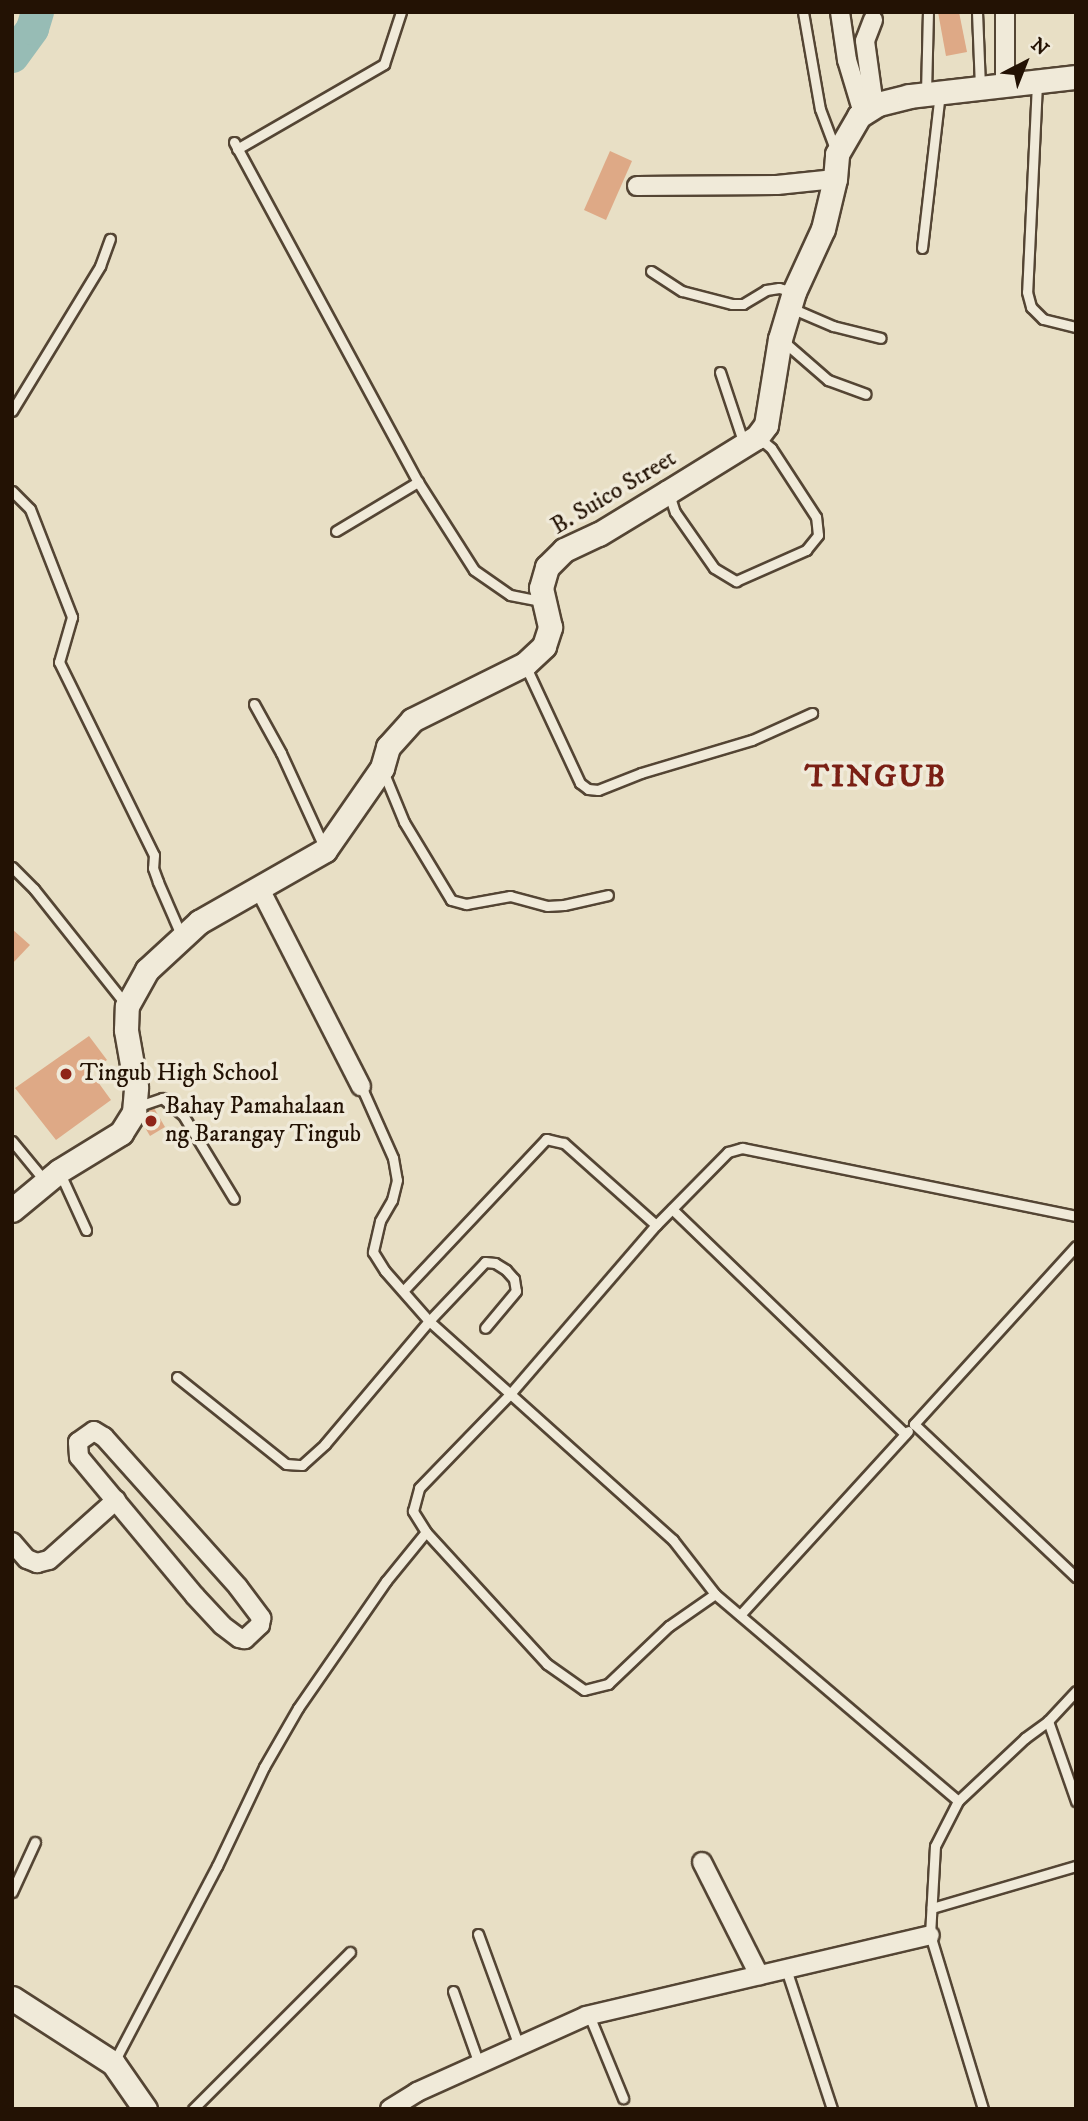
<!DOCTYPE html>
<style>
body{margin:0}
#map{position:relative;width:1088px;height:2121px;overflow:hidden;background:#e8dfc5;font-family:"IM FELL DW Pica",serif}
div>[style]{position:absolute}
.river>*{height:33px;margin:-16.5px;padding:0 16.5px;transform-origin:16.5px;border-radius:16.5px;background:#97bcb5}
.building>*{inset:0;background:#dea986}
.roads{filter:drop-shadow(2px 0 #544534) drop-shadow(-2px 0 #544534) drop-shadow(0 2px #544534) drop-shadow(0 -2px #544534)}
.service>*{height:9px;margin:-4.5px;padding:0 4.5px;transform-origin:4.5px;border-radius:4.5px;background:#f0ead9}
.minor>*{height:18px;margin:-9px;padding:0 9px;transform-origin:9px;border-radius:9px;background:#f0ead9}
.tertiary>*{height:23px;margin:-11.5px;padding:0 11.5px;transform-origin:11.5px;border-radius:11.5px;background:#f0ead9}
.dots>*{width:19px;height:19px;translate:-50% -50%;box-sizing:border-box;border:4px solid #f0ead9;border-radius:50%}
span{translate:-50% -50%;white-space:nowrap;text-align:center;line-height:1.15;-webkit-text-stroke:7px #f0ead9;paint-order:stroke}
.street-label{font-size:24px;color:#231204}
.poi-label{font-size:24px;color:#231204}
.left{translate:0 -50%;text-align:left}
.district-label{font-size:32px;color:#7a1f14;font-weight:700;letter-spacing:2px}
.frame{position:absolute;inset:0;border:14px solid #231204;pointer-events:none}
.north{position:absolute;left:990px;top:28px;width:70px;height:70px;-webkit-text-stroke:5px #f0ead9;paint-order:stroke;rotate:42deg;font-size:19px;font-weight:700;line-height:28px;text-align:center;color:#231204}
.north::after{content:'';display:block;margin:auto;width:24px;height:32px;background:#231204;clip-path:polygon(50% 0,100% 100%,50% 72%,0 100%)}
</style>
<div id="map">
<div class="river">
<div style="left:12px;top:56px;width:34px;rotate:-54deg"></div>
<div style="left:32px;top:28px;width:17px;rotate:-73deg"></div>
</div>
<div class="building">
<div style="clip-path:polygon(938px 12px,959px 12px,967px 52px,946px 56px)"></div>
<div style="clip-path:polygon(610px 151px,632px 161px,606px 220px,584px 210px)"></div>
<div style="clip-path:polygon(12px 929px,30px 945px,12px 964px)"></div>
<div style="clip-path:polygon(89px 1036px,107px 1060px,90px 1071px,111px 1100px,56px 1140px,15px 1088px)"></div>
<div style="clip-path:polygon(154px 1108px,165px 1127px,150px 1136px,143px 1124px,148px 1110px)"></div>
</div>
<div class="roads">
<div class="service">
<div style="left:803px;top:12px;width:98px;rotate:80.1deg"></div>
<div style="left:820px;top:109px;width:43px;rotate:69.4deg"></div>
<div style="left:977px;top:12px;width:75px;rotate:87.7deg"></div>
<div style="left:1037px;top:83px;width:209px;rotate:92.7deg"></div>
<div style="left:1027px;top:292px;width:16px;rotate:75deg"></div>
<div style="left:1031px;top:307px;width:17px;rotate:45deg"></div>
<div style="left:1043px;top:319px;width:34px;rotate:14deg"></div>
<div style="left:926px;top:93px;width:81px;rotate:-88.6deg"></div>
<div style="left:234px;top:142px;width:387px;rotate:61.6deg"></div>
<div style="left:418px;top:482px;width:104px;rotate:57.5deg"></div>
<div style="left:474px;top:570px;width:44px;rotate:34.8deg"></div>
<div style="left:510px;top:595px;width:33px;rotate:11deg"></div>
<div style="left:237px;top:149px;width:170px;rotate:-30deg"></div>
<div style="left:384px;top:64px;width:55px;rotate:-71.9deg"></div>
<div style="left:922px;top:248px;width:156px;rotate:-83.4deg"></div>
<div style="left:651px;top:271px;width:37px;rotate:33deg"></div>
<div style="left:682px;top:291px;width:52px;rotate:14.6deg"></div>
<div style="left:732px;top:304px;width:11px"></div>
<div style="left:743px;top:304px;width:27px;rotate:-31deg"></div>
<div style="left:766px;top:290px;width:13px;rotate:-9deg"></div>
<div style="left:779px;top:288px;width:16px;rotate:15deg"></div>
<div style="left:791px;top:308px;width:46px;rotate:23.2deg"></div>
<div style="left:833px;top:326px;width:49px;rotate:14deg"></div>
<div style="left:783px;top:341px;width:60px;rotate:40.9deg"></div>
<div style="left:828px;top:380px;width:40px;rotate:20.2deg"></div>
<div style="left:720px;top:372px;width:76px;rotate:71.6deg"></div>
<div style="left:12px;top:411px;width:170px;rotate:-58.7deg"></div>
<div style="left:100px;top:266px;width:29px;rotate:-70deg"></div>
<div style="left:12px;top:491px;width:25px;rotate:45deg"></div>
<div style="left:30px;top:509px;width:116px;rotate:68.7deg"></div>
<div style="left:72px;top:617px;width:47px;rotate:106.1deg"></div>
<div style="left:59px;top:662px;width:215px;rotate:63.8deg"></div>
<div style="left:154px;top:855px;width:13px;rotate:94deg"></div>
<div style="left:153px;top:868px;width:15px;rotate:70deg"></div>
<div style="left:158px;top:882px;width:58px;rotate:66.5deg"></div>
<div style="left:669px;top:494px;width:19px;rotate:72deg"></div>
<div style="left:675px;top:512px;width:68px;rotate:55.1deg"></div>
<div style="left:714px;top:568px;width:26px;rotate:31deg"></div>
<div style="left:736px;top:581px;width:77px;rotate:-23.9deg"></div>
<div style="left:806px;top:550px;width:19px;rotate:-51deg"></div>
<div style="left:818px;top:535px;width:18px;rotate:-96deg"></div>
<div style="left:816px;top:517px;width:82px;rotate:-123.1deg"></div>
<div style="left:771px;top:448px;width:16px;rotate:-140deg"></div>
<div style="left:336px;top:531px;width:96px;rotate:-30.9deg"></div>
<div style="left:525px;top:665px;width:130px;rotate:65deg"></div>
<div style="left:580px;top:783px;width:10px;rotate:37deg"></div>
<div style="left:588px;top:789px;width:10px;rotate:6deg"></div>
<div style="left:598px;top:790px;width:46px;rotate:-21.6deg"></div>
<div style="left:641px;top:773px;width:116px;rotate:-16.6deg"></div>
<div style="left:752px;top:740px;width:66px;rotate:-24.2deg"></div>
<div style="left:254px;top:704px;width:56px;rotate:61.1deg"></div>
<div style="left:281px;top:753px;width:103px;rotate:65.4deg"></div>
<div style="left:383px;top:771px;width:55px;rotate:67.6deg"></div>
<div style="left:404px;top:822px;width:91px;rotate:58.9deg"></div>
<div style="left:451px;top:900px;width:16px;rotate:15deg"></div>
<div style="left:466px;top:904px;width:45px;rotate:-10.3deg"></div>
<div style="left:510px;top:896px;width:38px;rotate:15deg"></div>
<div style="left:547px;top:906px;width:17px;rotate:-3deg"></div>
<div style="left:564px;top:905px;width:45px;rotate:-12.8deg"></div>
<div style="left:12px;top:867px;width:31px;rotate:45deg"></div>
<div style="left:34px;top:889px;width:149px;rotate:51.5deg"></div>
<div style="left:361px;top:1086px;width:79px;rotate:66deg"></div>
<div style="left:393px;top:1158px;width:22px;rotate:80deg"></div>
<div style="left:397px;top:1180px;width:21px;rotate:104deg"></div>
<div style="left:392px;top:1200px;width:24px;rotate:120deg"></div>
<div style="left:380px;top:1221px;width:32px;rotate:103deg"></div>
<div style="left:373px;top:1252px;width:22px;rotate:58deg"></div>
<div style="left:385px;top:1271px;width:67px;rotate:48.7deg"></div>
<div style="left:429px;top:1321px;width:328px;rotate:41.9deg"></div>
<div style="left:673px;top:1540px;width:68px;rotate:52.1deg"></div>
<div style="left:715px;top:1594px;width:319px;rotate:40.4deg"></div>
<div style="left:136px;top:1107px;width:28px;rotate:-19deg"></div>
<div style="left:162px;top:1098px;width:27px;rotate:39deg"></div>
<div style="left:183px;top:1115px;width:98px;rotate:58.7deg"></div>
<div style="left:12px;top:1141px;width:50px;rotate:50.6deg"></div>
<div style="left:59px;top:1171px;width:65px;rotate:65.4deg"></div>
<div style="left:672px;top:1209px;width:324px;rotate:44deg"></div>
<div style="left:1076px;top:1246px;width:241px;rotate:132.3deg"></div>
<div style="left:914px;top:1424px;width:223px;rotate:43.4deg"></div>
<div style="left:403px;top:1291px;width:209px;rotate:-46.7deg"></div>
<div style="left:546px;top:1139px;width:18px;rotate:13deg"></div>
<div style="left:564px;top:1143px;width:123px;rotate:41.7deg"></div>
<div style="left:177px;top:1377px;width:139px;rotate:38.6deg"></div>
<div style="left:286px;top:1464px;width:16px;rotate:4deg"></div>
<div style="left:302px;top:1465px;width:31px;rotate:-42deg"></div>
<div style="left:325px;top:1444px;width:161px;rotate:-49.8deg"></div>
<div style="left:429px;top:1321px;width:81px;rotate:-46.5deg"></div>
<div style="left:485px;top:1262px;width:10px;rotate:6deg"></div>
<div style="left:495px;top:1263px;width:13px;rotate:32deg"></div>
<div style="left:506px;top:1270px;width:12px;rotate:48deg"></div>
<div style="left:514px;top:1279px;width:12px;rotate:81deg"></div>
<div style="left:516px;top:1291px;width:48px;rotate:130deg"></div>
<div style="left:426px;top:1532px;width:25px;rotate:-122deg"></div>
<div style="left:413px;top:1511px;width:24px;rotate:-75deg"></div>
<div style="left:419px;top:1488px;width:131px;rotate:-45.9deg"></div>
<div style="left:510px;top:1394px;width:223px;rotate:-49.2deg"></div>
<div style="left:656px;top:1225px;width:103px;rotate:-45.4deg"></div>
<div style="left:728px;top:1152px;width:15px;rotate:-16deg"></div>
<div style="left:742px;top:1148px;width:341px;rotate:11.5deg"></div>
<div style="left:740px;top:1615px;width:249px;rotate:-47.6deg"></div>
<div style="left:1048px;top:1721px;width:85px;rotate:70.7deg"></div>
<div style="left:12px;top:1892px;width:55px;rotate:-65.3deg"></div>
<div style="left:932px;top:1908px;width:150px;rotate:-16.3deg"></div>
<div style="left:478px;top:1934px;width:119px;rotate:69.9deg"></div>
<div style="left:786px;top:1969px;width:147px;rotate:71.8deg"></div>
<div style="left:453px;top:1991px;width:77px;rotate:70.4deg"></div>
<div style="left:589px;top:2015px;width:90px;rotate:67.7deg"></div>
<div style="left:114px;top:2062px;width:221px;rotate:-62.3deg"></div>
<div style="left:217px;top:1866px;width:110px;rotate:-64.6deg"></div>
<div style="left:264px;top:1767px;width:68px;rotate:-60deg"></div>
<div style="left:298px;top:1708px;width:155px;rotate:-55.3deg"></div>
<div style="left:386px;top:1581px;width:63px;rotate:-50.8deg"></div>
<div style="left:426px;top:1532px;width:179px;rotate:47.5deg"></div>
<div style="left:547px;top:1664px;width:45px;rotate:35.1deg"></div>
<div style="left:584px;top:1690px;width:25px;rotate:-14deg"></div>
<div style="left:608px;top:1684px;width:84px;rotate:-43.6deg"></div>
<div style="left:669px;top:1626px;width:56px;rotate:-34.8deg"></div>
<div style="left:193px;top:2109px;width:222px;rotate:-45deg"></div>
<div style="left:983px;top:2109px;width:182px;rotate:-106.9deg"></div>
<div style="left:930px;top:1935px;width:89px;rotate:-86.8deg"></div>
<div style="left:935px;top:1846px;width:51px;rotate:-62.9deg"></div>
<div style="left:958px;top:1801px;width:92px;rotate:-43.2deg"></div>
<div style="left:1025px;top:1738px;width:29px;rotate:-36deg"></div>
<div style="left:1048px;top:1721px;width:41px;rotate:-47deg"></div>
</div>
<div class="minor">
<div style="left:840px;top:12px;width:49px;rotate:81.7deg"></div>
<div style="left:847px;top:60px;width:55px;rotate:73.2deg"></div>
<div style="left:1005px;top:12px;width:74px;rotate:90deg"></div>
<div style="left:873px;top:20px;width:22px;rotate:111deg"></div>
<div style="left:865px;top:41px;width:66px;rotate:82.1deg"></div>
<div style="left:637px;top:186px;width:140px;rotate:-0.4deg"></div>
<div style="left:777px;top:185px;width:58px;rotate:-5.9deg"></div>
<div style="left:259px;top:887px;width:224px;rotate:62.9deg"></div>
<div style="left:94px;top:1431px;width:12px;rotate:31deg"></div>
<div style="left:104px;top:1437px;width:201px;rotate:48.2deg"></div>
<div style="left:238px;top:1587px;width:39px;rotate:53deg"></div>
<div style="left:261px;top:1618px;width:7px;rotate:98deg"></div>
<div style="left:260px;top:1625px;width:21px;rotate:137deg"></div>
<div style="left:245px;top:1639px;width:6px;rotate:-171deg"></div>
<div style="left:239px;top:1638px;width:21px;rotate:-143deg"></div>
<div style="left:222px;top:1625px;width:40px;rotate:-133deg"></div>
<div style="left:195px;top:1596px;width:181px;rotate:-129.8deg"></div>
<div style="left:79px;top:1457px;width:15px;rotate:-94deg"></div>
<div style="left:78px;top:1442px;width:19px;rotate:-35deg"></div>
<div style="left:12px;top:1542px;width:23px;rotate:49deg"></div>
<div style="left:27px;top:1559px;width:11px;rotate:22deg"></div>
<div style="left:37px;top:1563px;width:12px;rotate:-14deg"></div>
<div style="left:49px;top:1560px;width:90px;rotate:-41.8deg"></div>
<div style="left:702px;top:1862px;width:127px;rotate:63.2deg"></div>
<div style="left:390px;top:2109px;width:32px;rotate:-32deg"></div>
<div style="left:417px;top:2092px;width:185px;rotate:-24.2deg"></div>
<div style="left:586px;top:2016px;width:353px;rotate:-13.2deg"></div>
</div>
<div class="tertiary">
<div style="left:12px;top:1210px;width:61px;rotate:-39.7deg"></div>
<div style="left:59px;top:1171px;width:73px;rotate:-31.5deg"></div>
<div style="left:121px;top:1133px;width:25px;rotate:-58deg"></div>
<div style="left:134px;top:1112px;width:25px;rotate:-85deg"></div>
<div style="left:136px;top:1087px;width:58px;rotate:-100deg"></div>
<div style="left:126px;top:1030px;width:24px;rotate:-88deg"></div>
<div style="left:127px;top:1006px;width:41px;rotate:-60.9deg"></div>
<div style="left:147px;top:970px;width:71px;rotate:-42.7deg"></div>
<div style="left:199px;top:922px;width:145px;rotate:-29.7deg"></div>
<div style="left:325px;top:850px;width:100px;rotate:-55.2deg"></div>
<div style="left:382px;top:768px;width:22px;rotate:-74deg"></div>
<div style="left:388px;top:747px;width:36px;rotate:-48deg"></div>
<div style="left:412px;top:720px;width:126px;rotate:-26.4deg"></div>
<div style="left:525px;top:664px;width:26px;rotate:-43deg"></div>
<div style="left:544px;top:646px;width:20px;rotate:-72deg"></div>
<div style="left:550px;top:627px;width:40px;rotate:-103deg"></div>
<div style="left:541px;top:588px;width:22px;rotate:-74deg"></div>
<div style="left:547px;top:567px;width:24px;rotate:-45deg"></div>
<div style="left:564px;top:550px;width:38px;rotate:-25deg"></div>
<div style="left:599px;top:534px;width:81px;rotate:-31.3deg"></div>
<div style="left:668px;top:492px;width:105px;rotate:-31.7deg"></div>
<div style="left:757px;top:437px;width:15px;rotate:-53deg"></div>
<div style="left:766px;top:425px;width:87px;rotate:-80.8deg"></div>
<div style="left:780px;top:339px;width:49px;rotate:-73.4deg"></div>
<div style="left:794px;top:292px;width:69px;rotate:-65.3deg"></div>
<div style="left:823px;top:229px;width:51px;rotate:-76.5deg"></div>
<div style="left:835px;top:179px;width:25px;rotate:-85deg"></div>
<div style="left:837px;top:154px;width:44px;rotate:-59.9deg"></div>
<div style="left:859px;top:116px;width:22px;rotate:-32deg"></div>
<div style="left:878px;top:104px;width:32px;rotate:-14deg"></div>
<div style="left:909px;top:96px;width:168px;rotate:-6.5deg"></div>
<div style="left:12px;top:1998px;width:120px;rotate:32.8deg"></div>
<div style="left:113px;top:2063px;width:56px;rotate:55.2deg"></div>
</div>
</div>
<div class="dots">
<div style="left:66px;top:1074px;background:#8f2418"></div>
<div style="left:151px;top:1121px;background:#8f2418"></div>
</div>
<div class="street-label">
<span style="left:614px;top:493px;rotate:-31deg">B. Suico Street</span>
</div>
<div class="poi-label">
<span class="left" style="left:80px;top:1074px">Tingub High School</span>
<span class="left" style="left:165px;top:1121px">Bahay Pamahalaan<br>ng Barangay Tingub</span>
</div>
<div class="district-label">
<span style="left:876px;top:777px">TINGUB</span>
</div>
<div class="frame"></div>
<div class="north">N</div>
</div>
